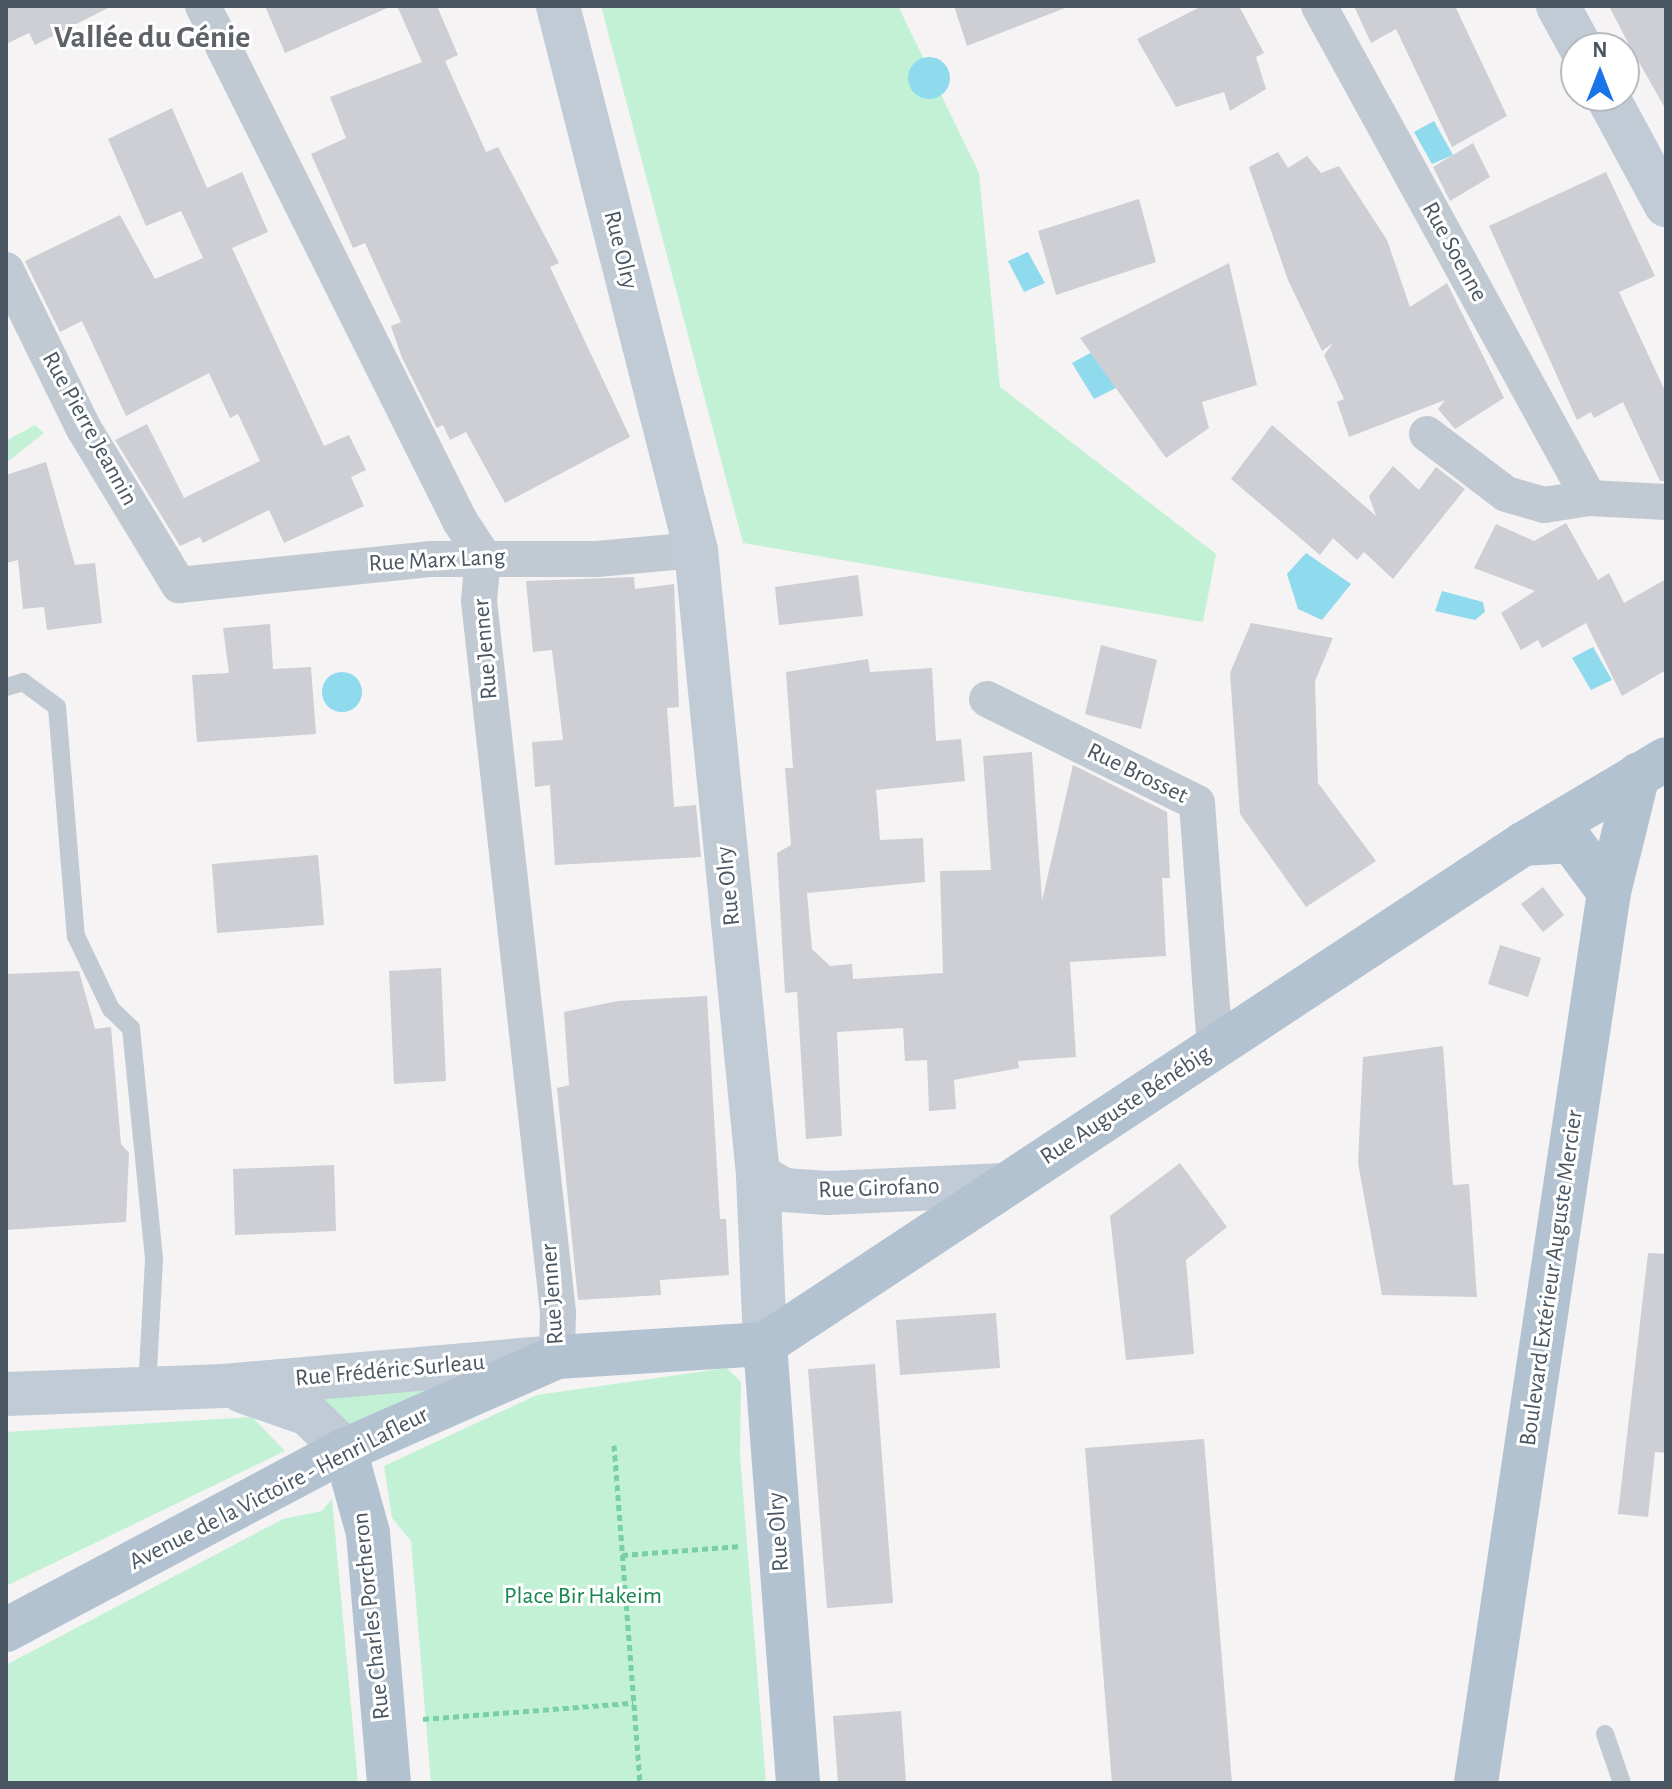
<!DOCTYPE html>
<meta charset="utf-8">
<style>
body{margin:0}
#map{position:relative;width:1672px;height:1789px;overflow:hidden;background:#f5f3f3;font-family:"Alegreya Sans",sans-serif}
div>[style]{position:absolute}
.green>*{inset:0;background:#c3f1d5}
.water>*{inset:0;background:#90daee}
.round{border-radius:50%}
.building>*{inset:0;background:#cdcfd5}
.path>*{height:5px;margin-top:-2.5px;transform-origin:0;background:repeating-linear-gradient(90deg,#7ad0a6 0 6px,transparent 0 10px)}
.lane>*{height:18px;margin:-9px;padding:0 9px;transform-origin:9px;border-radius:9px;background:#c1cad2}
.street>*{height:36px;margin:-18px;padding:0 18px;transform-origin:18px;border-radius:18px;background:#c1cad2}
.secondary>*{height:44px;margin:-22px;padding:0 22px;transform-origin:22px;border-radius:22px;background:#c1cbd6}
.primary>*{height:44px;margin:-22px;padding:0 22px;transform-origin:22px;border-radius:22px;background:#b3c2d1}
span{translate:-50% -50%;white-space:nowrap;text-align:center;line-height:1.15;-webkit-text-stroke:6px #fff;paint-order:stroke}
.street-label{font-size:24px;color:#4a5661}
.park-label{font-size:24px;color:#17864f}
.district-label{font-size:32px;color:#5f6368;font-weight:700}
.frame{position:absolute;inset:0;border:8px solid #4a5661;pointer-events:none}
.north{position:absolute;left:1560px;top:32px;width:80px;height:80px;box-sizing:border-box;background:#fff;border:2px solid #b7bbc0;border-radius:50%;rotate:0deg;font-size:22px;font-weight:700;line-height:32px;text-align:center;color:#4a5661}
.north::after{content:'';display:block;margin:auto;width:28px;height:36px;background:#1a73e8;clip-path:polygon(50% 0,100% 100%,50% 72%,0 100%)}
</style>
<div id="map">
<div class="green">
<div style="clip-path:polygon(601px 6px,898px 6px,979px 173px,1000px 387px,1216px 554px,1203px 622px,743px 543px)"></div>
<div style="clip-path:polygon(35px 425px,44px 433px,6px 463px,6px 441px)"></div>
<div style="clip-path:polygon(727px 1368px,741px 1382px,740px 1455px,766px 1783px,431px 1783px,411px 1541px,392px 1518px,384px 1466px,537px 1395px)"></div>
<div style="clip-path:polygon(439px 1386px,353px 1429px,308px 1393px)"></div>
<div style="clip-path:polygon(252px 1417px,285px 1451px,6px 1586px,6px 1432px)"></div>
<div style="clip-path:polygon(332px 1499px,358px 1783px,6px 1783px,6px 1665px,283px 1519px,322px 1511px)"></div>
</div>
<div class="water">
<div class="round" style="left:908px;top:57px;width:42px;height:42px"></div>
<div style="clip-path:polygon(1434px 121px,1453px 155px,1432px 164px,1414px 132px)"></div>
<div style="clip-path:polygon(1028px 252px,1045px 283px,1024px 292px,1008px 261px)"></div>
<div style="clip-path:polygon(1092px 352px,1116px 388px,1094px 399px,1072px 363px)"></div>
<div style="clip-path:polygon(1306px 553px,1351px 584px,1322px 620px,1298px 609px,1287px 574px)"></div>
<div style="clip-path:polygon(1442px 591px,1483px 602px,1485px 612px,1475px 620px,1435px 611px)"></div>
<div style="clip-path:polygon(1593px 647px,1612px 680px,1591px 690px,1572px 658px)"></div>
<div class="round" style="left:322px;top:672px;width:40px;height:40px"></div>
</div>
<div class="building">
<div style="clip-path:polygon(6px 6px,112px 6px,35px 45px,29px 33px,6px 44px)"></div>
<div style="clip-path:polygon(265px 6px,392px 6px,285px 53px)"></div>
<div style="clip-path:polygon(397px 6px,437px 6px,458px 55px,445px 61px,486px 152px,498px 147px,559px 263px,550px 267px,630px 437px,505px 503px,466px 432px,450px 440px,443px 425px,437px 428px,402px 358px,391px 326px,401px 322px,365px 243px,353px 248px,311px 154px,346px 138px,330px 97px,422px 62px)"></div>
<div style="clip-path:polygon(954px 6px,1064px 6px,1065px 8px,967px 46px)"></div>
<div style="clip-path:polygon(1202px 6px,1239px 6px,1264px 53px,1256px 57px,1266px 89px,1230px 111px,1224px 92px,1176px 107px,1137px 39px)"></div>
<div style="clip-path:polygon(1354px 6px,1455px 6px,1507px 116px,1452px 147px,1396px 29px,1371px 43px)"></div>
<div style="clip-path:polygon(1609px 6px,1666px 6px,1666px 110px,1626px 39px)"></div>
<div style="clip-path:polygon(172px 108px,207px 188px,242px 172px,268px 232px,232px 248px,324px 446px,349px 435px,366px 470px,351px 477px,364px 506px,284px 543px,269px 510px,203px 543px,200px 537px,180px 546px,115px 440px,147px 424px,184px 498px,260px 461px,238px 414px,230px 418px,209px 373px,126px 416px,82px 321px,60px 332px,25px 261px,120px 215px,155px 279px,203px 258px,181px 211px,146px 226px,108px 139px)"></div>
<div style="clip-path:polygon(1473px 143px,1490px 177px,1450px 201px,1433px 167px)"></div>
<div style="clip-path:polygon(1278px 152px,1288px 168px,1307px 156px,1321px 173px,1339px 166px,1387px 240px,1410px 307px,1447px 283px,1504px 398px,1455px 429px,1438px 409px,1445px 400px,1349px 437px,1337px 402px,1344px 399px,1324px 355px,1333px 343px,1322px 351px,1288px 280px,1249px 167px)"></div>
<div style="clip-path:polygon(1606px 172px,1655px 276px,1619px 292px,1666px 393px,1666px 481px,1660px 481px,1623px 402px,1594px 418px,1591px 412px,1577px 420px,1489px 226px)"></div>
<div style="clip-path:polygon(1139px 199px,1156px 262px,1056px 295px,1038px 231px)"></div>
<div style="clip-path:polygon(1229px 263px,1257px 385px,1202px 402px,1209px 428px,1166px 458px,1080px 338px)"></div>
<div style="clip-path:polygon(1272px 425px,1376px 516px,1369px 496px,1393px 466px,1419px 490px,1436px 467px,1465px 489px,1393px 579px,1364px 552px,1357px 560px,1333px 538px,1320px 555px,1231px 479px)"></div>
<div style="clip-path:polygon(46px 462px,75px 565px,95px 563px,102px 623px,47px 630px,44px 607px,23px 609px,18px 560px,6px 563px,6px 475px)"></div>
<div style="clip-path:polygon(1566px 523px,1598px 580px,1609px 573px,1624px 603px,1666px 579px,1666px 670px,1622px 696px,1586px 623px,1542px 648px,1538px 640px,1521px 650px,1501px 613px,1535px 591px,1474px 568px,1496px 524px,1534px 541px)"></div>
<div style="clip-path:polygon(858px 575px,863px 616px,779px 625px,775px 587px)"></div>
<div style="clip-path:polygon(634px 577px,635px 589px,674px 584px,679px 707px,667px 708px,674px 807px,696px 805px,701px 857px,555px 865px,550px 785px,535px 787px,532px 742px,563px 740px,552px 650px,533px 652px,526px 581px)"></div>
<div style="clip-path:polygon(1251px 623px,1333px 638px,1315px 681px,1318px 783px,1376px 861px,1306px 907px,1240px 814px,1230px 673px)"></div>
<div style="clip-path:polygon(270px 624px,273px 669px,311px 667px,316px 734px,197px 742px,192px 675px,229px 673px,223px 628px)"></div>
<div style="clip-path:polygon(1101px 645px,1157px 660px,1141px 729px,1085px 714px)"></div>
<div style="clip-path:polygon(868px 659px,870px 672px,932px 668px,936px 741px,961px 739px,965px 781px,876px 790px,880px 840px,923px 838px,925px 882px,807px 893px,812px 949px,830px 966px,852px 964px,853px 979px,943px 973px,940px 871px,991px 870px,983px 756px,1032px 752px,1042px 901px,1073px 765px,1167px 812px,1170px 878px,1162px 878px,1166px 956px,1070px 962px,1076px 1057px,1018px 1061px,1019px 1068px,954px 1080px,956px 1109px,929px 1111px,927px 1060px,905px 1061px,903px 1028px,837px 1032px,842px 1136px,806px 1139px,797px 992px,785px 993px,777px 853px,791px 845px,785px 768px,793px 768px,786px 672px)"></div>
<div style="clip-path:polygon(318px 855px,324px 925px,217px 933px,212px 864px)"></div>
<div style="clip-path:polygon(1543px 887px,1564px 915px,1543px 932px,1521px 904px)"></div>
<div style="clip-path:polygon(1500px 945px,1541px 958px,1528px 997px,1488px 984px)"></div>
<div style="clip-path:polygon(441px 968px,446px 1081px,394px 1084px,389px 971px)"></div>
<div style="clip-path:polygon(79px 971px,95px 1029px,111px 1027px,121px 1144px,129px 1153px,126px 1222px,6px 1230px,6px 974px)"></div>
<div style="clip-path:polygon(707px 996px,720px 1219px,726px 1219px,729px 1275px,660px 1280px,661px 1295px,578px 1300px,557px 1088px,569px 1085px,564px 1012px,618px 1001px)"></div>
<div style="clip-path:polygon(1443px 1046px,1453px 1185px,1469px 1184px,1477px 1297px,1382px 1295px,1358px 1163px,1363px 1057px)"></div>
<div style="clip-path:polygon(1180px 1163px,1227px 1227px,1186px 1260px,1194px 1354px,1126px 1360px,1110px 1216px)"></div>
<div style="clip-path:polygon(334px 1165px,336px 1231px,235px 1235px,233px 1169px)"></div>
<div style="clip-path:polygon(1648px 1253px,1666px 1254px,1666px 1453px,1655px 1452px,1648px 1517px,1618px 1514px)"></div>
<div style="clip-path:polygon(996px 1313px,1000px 1368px,900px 1375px,896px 1320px)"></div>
<div style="clip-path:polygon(875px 1364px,893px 1603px,827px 1608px,808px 1369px)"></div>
<div style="clip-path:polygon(1204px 1439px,1232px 1783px,1112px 1783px,1085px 1448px)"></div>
<div style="clip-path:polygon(901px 1711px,906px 1783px,838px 1783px,833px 1716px)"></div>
</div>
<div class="path">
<div style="left:614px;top:1445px;width:339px;rotate:85.6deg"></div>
<div style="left:622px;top:1555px;width:119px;rotate:-4.3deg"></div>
<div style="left:423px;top:1719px;width:211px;rotate:-4.4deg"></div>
</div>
<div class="lane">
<div style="left:6px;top:687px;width:18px;rotate:-16deg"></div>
<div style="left:23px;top:682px;width:42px;rotate:36.3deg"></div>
<div style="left:57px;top:707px;width:230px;rotate:85.3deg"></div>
<div style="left:76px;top:936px;width:81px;rotate:64.4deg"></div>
<div style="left:111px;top:1009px;width:28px;rotate:44deg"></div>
<div style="left:131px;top:1028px;width:233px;rotate:84.3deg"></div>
<div style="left:154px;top:1260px;width:128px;rotate:93.1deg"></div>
<div style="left:1605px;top:1734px;width:52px;rotate:70.9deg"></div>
</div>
<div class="street">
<div style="left:203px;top:6px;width:576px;rotate:63.48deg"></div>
<div style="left:460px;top:521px;width:42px;rotate:56.7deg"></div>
<div style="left:483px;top:556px;width:45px;rotate:95.1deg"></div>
<div style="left:479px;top:601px;width:715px;rotate:83.66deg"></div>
<div style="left:558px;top:1312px;width:45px;rotate:91.3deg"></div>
<div style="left:1319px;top:6px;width:561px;rotate:61.24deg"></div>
<div style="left:6px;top:270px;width:177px;rotate:63.9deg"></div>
<div style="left:84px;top:429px;width:183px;rotate:58.7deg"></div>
<div style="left:179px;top:585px;width:252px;rotate:-5.9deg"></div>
<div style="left:430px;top:559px;width:167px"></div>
<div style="left:597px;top:559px;width:99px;rotate:-5.2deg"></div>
<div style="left:1427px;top:434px;width:99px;rotate:37.2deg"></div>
<div style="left:1506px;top:494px;width:40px;rotate:16deg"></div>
<div style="left:1544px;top:505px;width:46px;rotate:-8.8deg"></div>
<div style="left:1589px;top:498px;width:77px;rotate:3deg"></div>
<div style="left:987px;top:699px;width:234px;rotate:26.3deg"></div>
<div style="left:1197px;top:803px;width:246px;rotate:85.8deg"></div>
</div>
<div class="secondary">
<div style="left:558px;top:6px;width:561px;rotate:75.77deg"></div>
<div style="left:696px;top:550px;width:628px;rotate:84.33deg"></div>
<div style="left:758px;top:1175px;width:169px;rotate:87.6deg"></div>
<div style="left:1558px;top:6px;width:48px;rotate:61.3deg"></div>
<div style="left:1607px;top:96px;width:124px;rotate:61.6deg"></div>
<div style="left:758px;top:1175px;width:30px;rotate:30deg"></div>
<div style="left:784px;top:1190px;width:44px;rotate:3.9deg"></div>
<div style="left:828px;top:1193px;width:176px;rotate:-2.6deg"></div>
<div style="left:242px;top:1391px;width:70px;rotate:19.2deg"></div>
<div style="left:308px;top:1414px;width:52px;rotate:44.2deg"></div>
<div style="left:6px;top:1394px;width:218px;rotate:-2.1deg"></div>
<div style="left:224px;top:1386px;width:323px;rotate:-5deg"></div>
</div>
<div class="primary">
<div style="left:1523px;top:844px;width:48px;rotate:-3.6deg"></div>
<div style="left:1571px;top:841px;width:64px;rotate:53.3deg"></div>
<div style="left:765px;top:1344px;width:440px;rotate:85.7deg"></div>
<div style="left:345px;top:1450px;width:86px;rotate:74.5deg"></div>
<div style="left:368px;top:1533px;width:251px;rotate:85.2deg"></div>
<div style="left:6px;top:1630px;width:384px;rotate:-28deg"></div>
<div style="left:345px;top:1450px;width:232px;rotate:-23.7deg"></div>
<div style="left:557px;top:1357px;width:208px;rotate:-3.6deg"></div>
<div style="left:765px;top:1344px;width:908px;rotate:-33.41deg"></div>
<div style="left:1523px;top:844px;width:166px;rotate:-30.7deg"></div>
<div style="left:1476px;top:1783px;width:901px;rotate:-81.51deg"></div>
<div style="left:1609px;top:892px;width:121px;rotate:-76.1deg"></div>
</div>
<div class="street-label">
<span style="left:620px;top:250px;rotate:76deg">Rue Olry</span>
<span style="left:1454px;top:252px;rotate:61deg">Rue Soenne</span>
<span style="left:89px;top:429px;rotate:61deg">Rue Pierre Jeannin</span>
<span style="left:437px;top:561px;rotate:-3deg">Rue Marx Lang</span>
<span style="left:486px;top:649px;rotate:-95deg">Rue Jenner</span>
<span style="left:1137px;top:774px;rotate:26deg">Rue Brosset</span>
<span style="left:729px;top:886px;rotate:-96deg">Rue Olry</span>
<span style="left:1126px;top:1106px;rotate:-33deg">Rue Auguste Bénébig</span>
<span style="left:879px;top:1189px;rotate:-2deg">Rue Girofano</span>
<span style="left:1552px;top:1278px;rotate:-82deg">Boulevard Extérieur Auguste Mercier</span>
<span style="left:553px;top:1294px;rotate:-94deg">Rue Jenner</span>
<span style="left:390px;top:1371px;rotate:-5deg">Rue Frédéric Surleau</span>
<span style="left:279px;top:1489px;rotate:-27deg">Avenue de la Victoire - Henri Lafleur</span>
<span style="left:779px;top:1532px;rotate:-94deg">Rue Olry</span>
<span style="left:372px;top:1616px;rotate:-96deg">Rue Charles Porcheron</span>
</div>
<div class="park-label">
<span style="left:583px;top:1597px">Place Bir Hakeim</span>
</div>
<div class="district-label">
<span style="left:152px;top:37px">Vallée du Génie</span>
</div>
<div class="frame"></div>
<div class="north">N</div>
</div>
